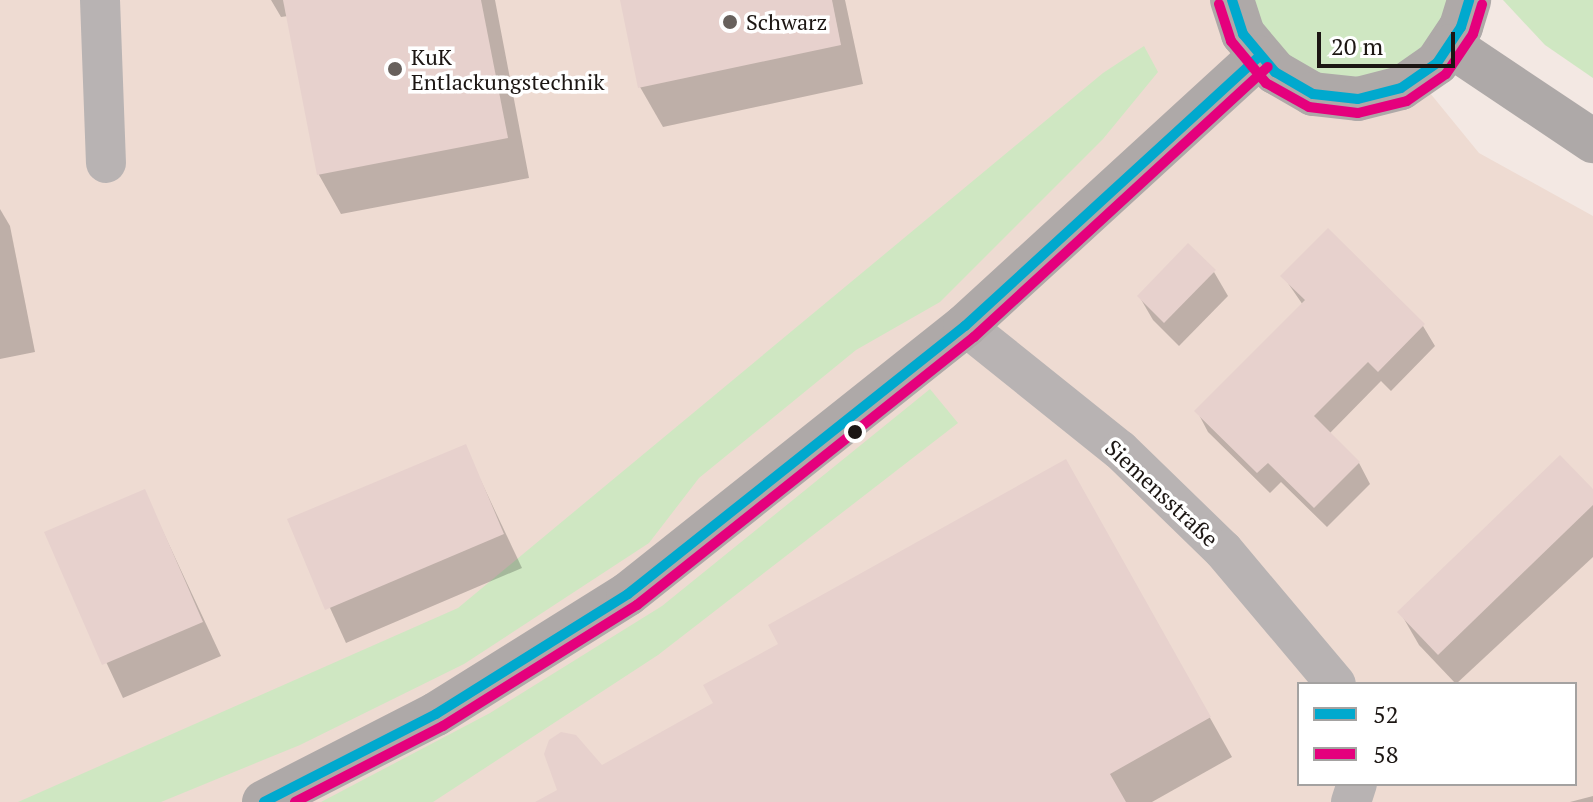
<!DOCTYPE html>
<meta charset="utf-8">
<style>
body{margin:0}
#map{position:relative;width:1593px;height:802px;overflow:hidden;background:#f3e8e3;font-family:"PT Serif",serif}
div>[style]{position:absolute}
.built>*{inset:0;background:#eedbd2}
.green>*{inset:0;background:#cfe7c2}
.shadow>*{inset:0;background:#0003}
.building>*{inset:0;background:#e7d1cd}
.street>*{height:40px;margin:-20px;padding:0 20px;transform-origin:20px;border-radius:20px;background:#b8b3b3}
.secondary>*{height:44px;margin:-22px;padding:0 22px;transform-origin:22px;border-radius:22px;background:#aea9a8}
.bus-1>*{height:10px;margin:-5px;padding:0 5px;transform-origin:5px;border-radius:5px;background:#00a9ce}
.bus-2>*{height:10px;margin:-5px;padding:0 5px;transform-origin:5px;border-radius:5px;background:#e5007d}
.dots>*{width:22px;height:22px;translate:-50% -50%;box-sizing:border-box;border:4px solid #fff;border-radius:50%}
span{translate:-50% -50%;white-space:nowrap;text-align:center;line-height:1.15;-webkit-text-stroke:7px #fff;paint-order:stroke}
.poi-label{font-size:22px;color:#1c1613}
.left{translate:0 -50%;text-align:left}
.street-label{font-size:22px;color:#1c1613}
.legend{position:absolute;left:1297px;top:682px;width:280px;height:104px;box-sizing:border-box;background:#fff;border:2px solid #a4a2a1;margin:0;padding:10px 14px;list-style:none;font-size:24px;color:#1c1613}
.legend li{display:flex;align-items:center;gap:16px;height:40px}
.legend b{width:40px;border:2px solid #a4a2a1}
.scale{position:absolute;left:1317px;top:32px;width:138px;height:36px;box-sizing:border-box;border:4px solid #1c1613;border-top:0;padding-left:10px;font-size:24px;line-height:28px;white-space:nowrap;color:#1c1613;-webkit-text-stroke:6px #fff;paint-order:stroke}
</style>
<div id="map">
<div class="built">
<div style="clip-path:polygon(evenodd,0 0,1354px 0,1479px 153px,1593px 216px,1593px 802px,0 802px,0 0,1299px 684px,1575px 684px,1575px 784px,1299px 784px,1299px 684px)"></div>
</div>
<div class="green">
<div style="clip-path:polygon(1232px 0,1469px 0,1437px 63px,1313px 94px)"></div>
<div style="clip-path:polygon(1503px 0,1593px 0,1593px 78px,1545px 45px)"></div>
<div style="clip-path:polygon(1144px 46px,1158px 72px,1103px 139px,940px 302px,856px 350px,699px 478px,649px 543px,464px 664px,300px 745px,161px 802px,18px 802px,458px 608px,1103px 73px)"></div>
<div style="clip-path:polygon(930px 389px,958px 423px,658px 655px,433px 802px,321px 802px,490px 713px,662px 606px)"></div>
</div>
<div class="shadow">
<div style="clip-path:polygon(271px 0,495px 0,529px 178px,341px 214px,319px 175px,288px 16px,281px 17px)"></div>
<div style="clip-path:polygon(622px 0,845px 0,863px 84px,663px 127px,640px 87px)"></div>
<div style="clip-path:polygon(0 209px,10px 226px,35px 352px,0 359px)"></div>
<div style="clip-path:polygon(1214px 272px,1228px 296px,1179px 346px,1153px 320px,1139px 296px)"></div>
<div style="clip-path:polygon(1283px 276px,1423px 326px,1435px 346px,1391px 391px,1381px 381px,1329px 434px,1359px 463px,1370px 484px,1327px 527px,1281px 482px,1270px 493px,1208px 432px,1197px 411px,1303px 305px)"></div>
<div style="clip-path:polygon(465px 447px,522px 568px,346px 643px,290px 520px)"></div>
<div style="clip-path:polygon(144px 491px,221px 656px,123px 698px,46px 534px)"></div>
<div style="clip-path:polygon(1593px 492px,1593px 557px,1456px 684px,1419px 645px,1400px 612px)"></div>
<div style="clip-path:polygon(1088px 501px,1232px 757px,1152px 802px,539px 802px)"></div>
<div style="clip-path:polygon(1593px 796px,1593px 802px,1570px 802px)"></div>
</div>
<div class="building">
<div style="clip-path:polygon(283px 0,481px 0,508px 138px,317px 175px)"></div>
<div style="clip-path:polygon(620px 0,832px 0,841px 45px,638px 88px)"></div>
<div style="clip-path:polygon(1328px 228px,1425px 324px,1378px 372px,1368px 362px,1314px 416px,1360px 462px,1314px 508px,1268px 463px,1257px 473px,1194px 411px,1305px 300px,1280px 276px)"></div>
<div style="clip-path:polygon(1188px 243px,1216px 270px,1164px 323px,1137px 296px)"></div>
<div style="clip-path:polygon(466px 444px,504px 534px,325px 610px,287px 519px)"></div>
<div style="clip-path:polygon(1560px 455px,1593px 489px,1593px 505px,1438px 655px,1397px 612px)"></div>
<div style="clip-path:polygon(1066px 459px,1211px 717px,1110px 774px,1126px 802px,535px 802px,557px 790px,544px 754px,549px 740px,561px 732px,576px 735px,602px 765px,713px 703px,703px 685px,778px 644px,768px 625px)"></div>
<div style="clip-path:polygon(145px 489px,203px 622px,102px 665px,44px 532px)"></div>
</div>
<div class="street">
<div style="left:100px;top:0;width:163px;rotate:87.9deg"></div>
<div style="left:965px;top:326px;width:198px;rotate:38.7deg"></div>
<div style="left:1120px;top:450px;width:144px;rotate:44.2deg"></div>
<div style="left:1223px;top:550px;width:175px;rotate:49.9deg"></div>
<div style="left:1351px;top:802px;width:19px;rotate:-72deg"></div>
</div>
<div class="secondary">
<div style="left:1232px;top:0;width:36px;rotate:72deg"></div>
<div style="left:1243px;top:34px;width:50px;rotate:49.9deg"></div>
<div style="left:1275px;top:72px;width:44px;rotate:30.1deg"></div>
<div style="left:1313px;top:94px;width:45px;rotate:6.3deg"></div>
<div style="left:1358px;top:99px;width:44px;rotate:-14.3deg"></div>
<div style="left:1401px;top:88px;width:44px;rotate:-34.8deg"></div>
<div style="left:1437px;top:63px;width:43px;rotate:-56.3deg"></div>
<div style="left:1461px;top:27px;width:28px;rotate:-73deg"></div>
<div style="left:1451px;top:46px;width:171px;rotate:33.8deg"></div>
<div style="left:264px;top:802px;width:193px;rotate:-27.1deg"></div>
<div style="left:436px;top:714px;width:226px;rotate:-32deg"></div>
<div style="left:628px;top:594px;width:431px;rotate:-38.5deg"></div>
<div style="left:965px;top:326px;width:398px;rotate:-42.5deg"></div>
</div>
<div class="bus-1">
<div style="left:1232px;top:0;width:36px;rotate:72deg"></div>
<div style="left:1243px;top:34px;width:50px;rotate:49.9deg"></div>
<div style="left:1275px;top:72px;width:44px;rotate:30.1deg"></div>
<div style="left:1313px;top:94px;width:45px;rotate:6.3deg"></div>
<div style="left:1358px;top:99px;width:44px;rotate:-14.3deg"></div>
<div style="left:1401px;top:88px;width:44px;rotate:-34.8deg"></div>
<div style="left:1437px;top:63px;width:43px;rotate:-56.3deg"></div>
<div style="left:1461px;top:27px;width:28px;rotate:-73deg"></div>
<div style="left:264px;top:802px;width:193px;rotate:-27.1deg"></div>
<div style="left:436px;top:714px;width:226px;rotate:-32deg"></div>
<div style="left:628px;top:594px;width:431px;rotate:-38.5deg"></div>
<div style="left:965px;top:326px;width:398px;rotate:-42.5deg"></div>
</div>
<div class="bus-2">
<div style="left:1219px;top:4px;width:39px;rotate:72deg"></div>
<div style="left:1231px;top:41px;width:55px;rotate:50.2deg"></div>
<div style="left:1266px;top:83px;width:49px;rotate:29.2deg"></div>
<div style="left:1309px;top:107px;width:49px;rotate:7deg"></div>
<div style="left:1358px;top:113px;width:50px;rotate:-13.8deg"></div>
<div style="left:1407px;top:101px;width:47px;rotate:-34.7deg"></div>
<div style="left:1446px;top:74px;width:48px;rotate:-56deg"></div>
<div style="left:1473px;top:34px;width:31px;rotate:-73deg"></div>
<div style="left:295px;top:802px;width:166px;rotate:-27.2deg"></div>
<div style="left:443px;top:726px;width:229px;rotate:-32deg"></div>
<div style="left:637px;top:605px;width:431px;rotate:-38.5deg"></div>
<div style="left:974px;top:337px;width:399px;rotate:-42.6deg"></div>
</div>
<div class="dots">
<div style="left:730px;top:22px;background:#67605c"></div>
<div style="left:395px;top:69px;background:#67605c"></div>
<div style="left:855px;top:432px;background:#1c1613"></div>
</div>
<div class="poi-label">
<span class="left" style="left:746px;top:22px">Schwarz</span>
<span class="left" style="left:411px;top:69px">KuK<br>Entlackungstechnik</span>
</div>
<div class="street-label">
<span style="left:1162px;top:493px;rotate:43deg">Siemensstraße</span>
</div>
<ul class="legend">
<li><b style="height:10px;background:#00a9ce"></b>52</li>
<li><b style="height:10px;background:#e5007d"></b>58</li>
</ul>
<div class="scale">20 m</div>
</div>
